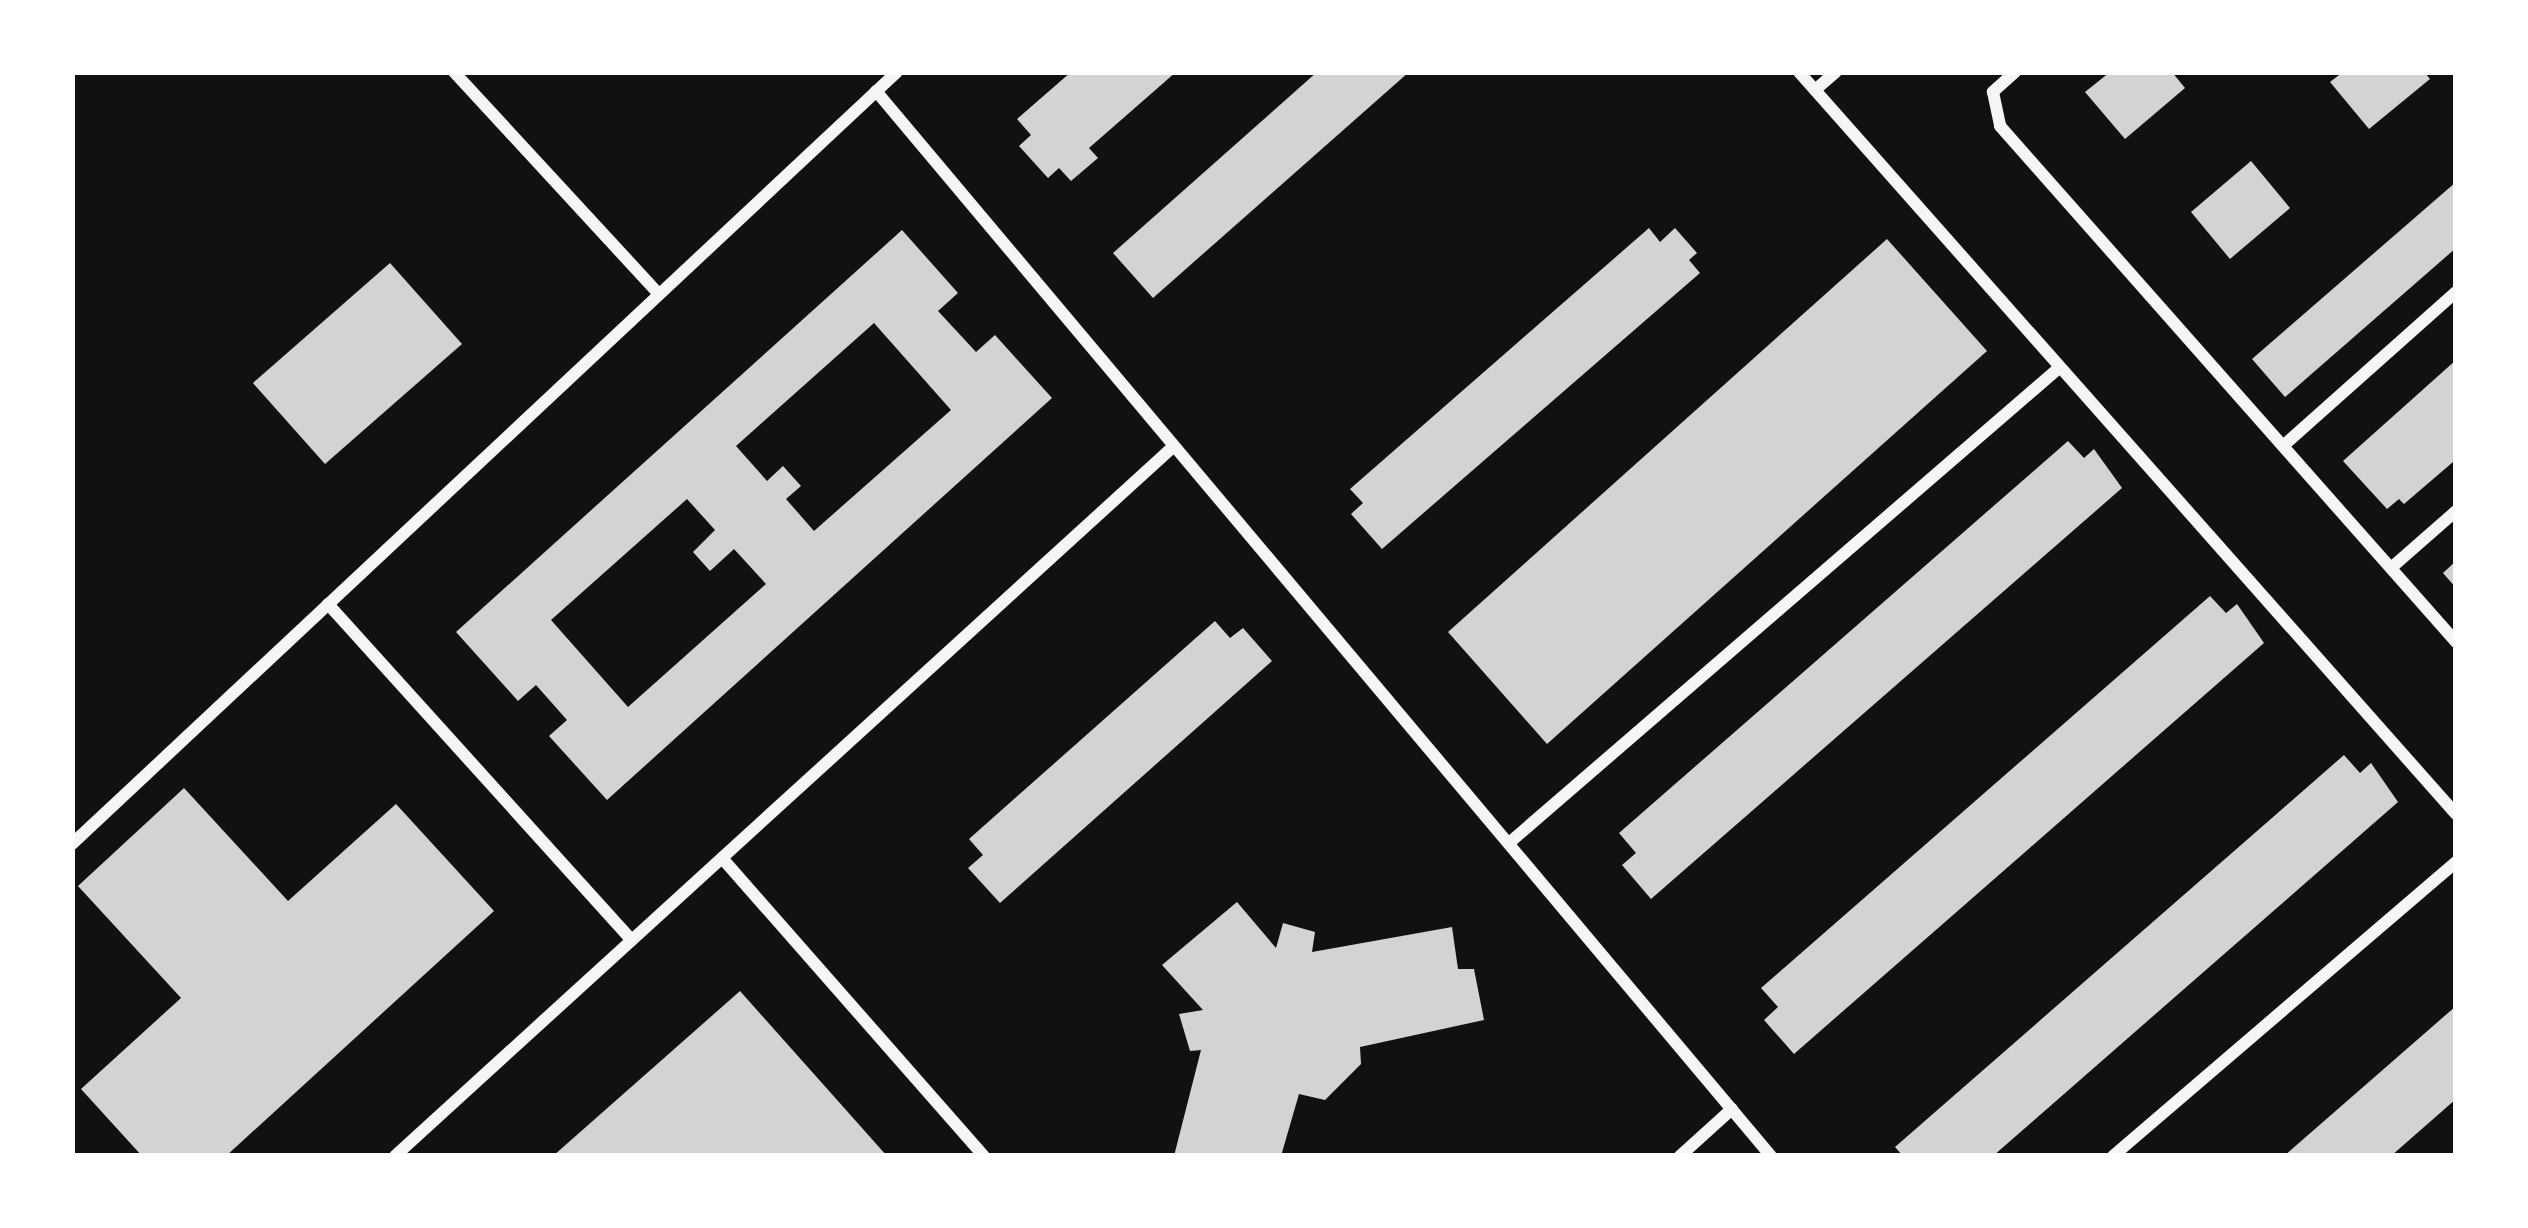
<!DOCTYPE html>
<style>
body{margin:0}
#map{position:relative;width:2528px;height:1228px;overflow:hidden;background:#111;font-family:"Golos Text",sans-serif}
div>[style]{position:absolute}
.building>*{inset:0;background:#d3d3d3}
.minor>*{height:12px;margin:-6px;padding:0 6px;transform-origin:6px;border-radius:6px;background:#f5f5f5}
span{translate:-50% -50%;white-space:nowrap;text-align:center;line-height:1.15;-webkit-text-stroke:12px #fff;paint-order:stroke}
.frame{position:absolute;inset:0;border:75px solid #fff;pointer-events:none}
</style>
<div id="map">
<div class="building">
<div style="clip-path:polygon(1071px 72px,1176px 72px,1089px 148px,1098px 158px,1071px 181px,1059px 168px,1048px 178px,1019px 146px,1031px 135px,1017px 119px)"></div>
<div style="clip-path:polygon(1317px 72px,1409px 72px,1153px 298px,1113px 253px)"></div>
<div style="clip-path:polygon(2110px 72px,2172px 72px,2185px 88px,2125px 139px,2085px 92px)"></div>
<div style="clip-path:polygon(2343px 72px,2424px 72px,2430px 79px,2369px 129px,2330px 82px)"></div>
<div style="clip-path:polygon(2251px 161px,2290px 208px,2230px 259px,2191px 212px)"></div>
<div style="clip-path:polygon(2456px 182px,2456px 248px,2285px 397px,2252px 359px)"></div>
<div style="clip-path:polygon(1649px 228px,1660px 242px,1675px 228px,1697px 253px,1689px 260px,1700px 273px,1382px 549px,1351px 514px,1363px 503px,1350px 489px)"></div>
<div style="clip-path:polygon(evenodd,902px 230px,958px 293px,938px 311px,976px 352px,995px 335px,1052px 398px,607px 800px,549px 736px,567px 720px,536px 685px,518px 701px,456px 632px,902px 230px,874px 323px,951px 410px,814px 531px,786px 499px,801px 486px,783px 466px,767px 481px,736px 446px,874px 323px,902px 230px,687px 499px,715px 530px,693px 552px,710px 571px,734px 549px,766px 584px,628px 707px,551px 620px,687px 499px)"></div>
<div style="clip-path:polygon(1887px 239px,1987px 351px,1547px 744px,1448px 632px)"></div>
<div style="clip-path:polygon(390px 263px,462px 344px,325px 464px,253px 383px)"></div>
<div style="clip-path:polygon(2456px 360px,2453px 462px,2404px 504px,2399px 499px,2387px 509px,2343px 461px)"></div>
<div style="clip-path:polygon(2068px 441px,2084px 458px,2094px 449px,2122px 488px,1651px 899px,1622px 865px,1636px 853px,1619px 833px)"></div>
<div style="clip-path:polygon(2456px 561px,2456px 588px,2443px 573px)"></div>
<div style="clip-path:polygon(2210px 596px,2226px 613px,2237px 604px,2264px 643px,1794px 1054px,1764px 1020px,1778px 1007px,1761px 988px)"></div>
<div style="clip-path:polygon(1215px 621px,1230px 638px,1243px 628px,1272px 661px,1000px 903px,968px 868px,983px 855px,969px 839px)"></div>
<div style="clip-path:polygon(2344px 755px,2360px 773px,2371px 763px,2398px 802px,1993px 1156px,1903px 1156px,1895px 1147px)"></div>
<div style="clip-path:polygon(184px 788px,288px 901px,396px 804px,494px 911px,226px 1156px,142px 1156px,81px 1089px,181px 998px,78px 886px)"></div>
<div style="clip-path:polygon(1237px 902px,1276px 948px,1283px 923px,1315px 932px,1312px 952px,1452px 927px,1458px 969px,1474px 969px,1484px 1020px,1360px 1047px,1361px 1064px,1325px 1100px,1299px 1094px,1281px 1156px,1174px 1156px,1201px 1050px,1190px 1051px,1179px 1014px,1203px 1010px,1162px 965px)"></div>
<div style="clip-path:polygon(740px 991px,887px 1156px,553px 1156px)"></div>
<div style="clip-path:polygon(2456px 1006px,2456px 1099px,2391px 1156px,2284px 1156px)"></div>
</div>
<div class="minor">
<div style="left:454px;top:72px;width:302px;rotate:47.3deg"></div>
<div style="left:1799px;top:72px;width:991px;rotate:48.48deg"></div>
<div style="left:2015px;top:72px;width:30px;rotate:138deg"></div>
<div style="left:1993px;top:92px;width:35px;rotate:78deg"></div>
<div style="left:2000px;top:126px;width:689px;rotate:48.53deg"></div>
<div style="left:1815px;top:90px;width:28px;rotate:-41deg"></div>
<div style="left:876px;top:91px;width:1391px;rotate:49.96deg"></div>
<div style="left:2283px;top:446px;width:232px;rotate:-41.7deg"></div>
<div style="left:2391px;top:568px;width:86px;rotate:-41.2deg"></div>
<div style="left:328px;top:604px;width:453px;rotate:47.9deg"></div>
<div style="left:1509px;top:843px;width:728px;rotate:-40.82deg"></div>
<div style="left:72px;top:844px;width:1130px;rotate:-43.1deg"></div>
<div style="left:722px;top:858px;width:397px;rotate:48.7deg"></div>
<div style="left:395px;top:1156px;width:1054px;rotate:-42.35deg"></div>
<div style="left:1680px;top:1156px;width:70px;rotate:-42.1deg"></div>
<div style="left:2113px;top:1156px;width:452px;rotate:-40.6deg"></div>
</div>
<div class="frame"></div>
</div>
